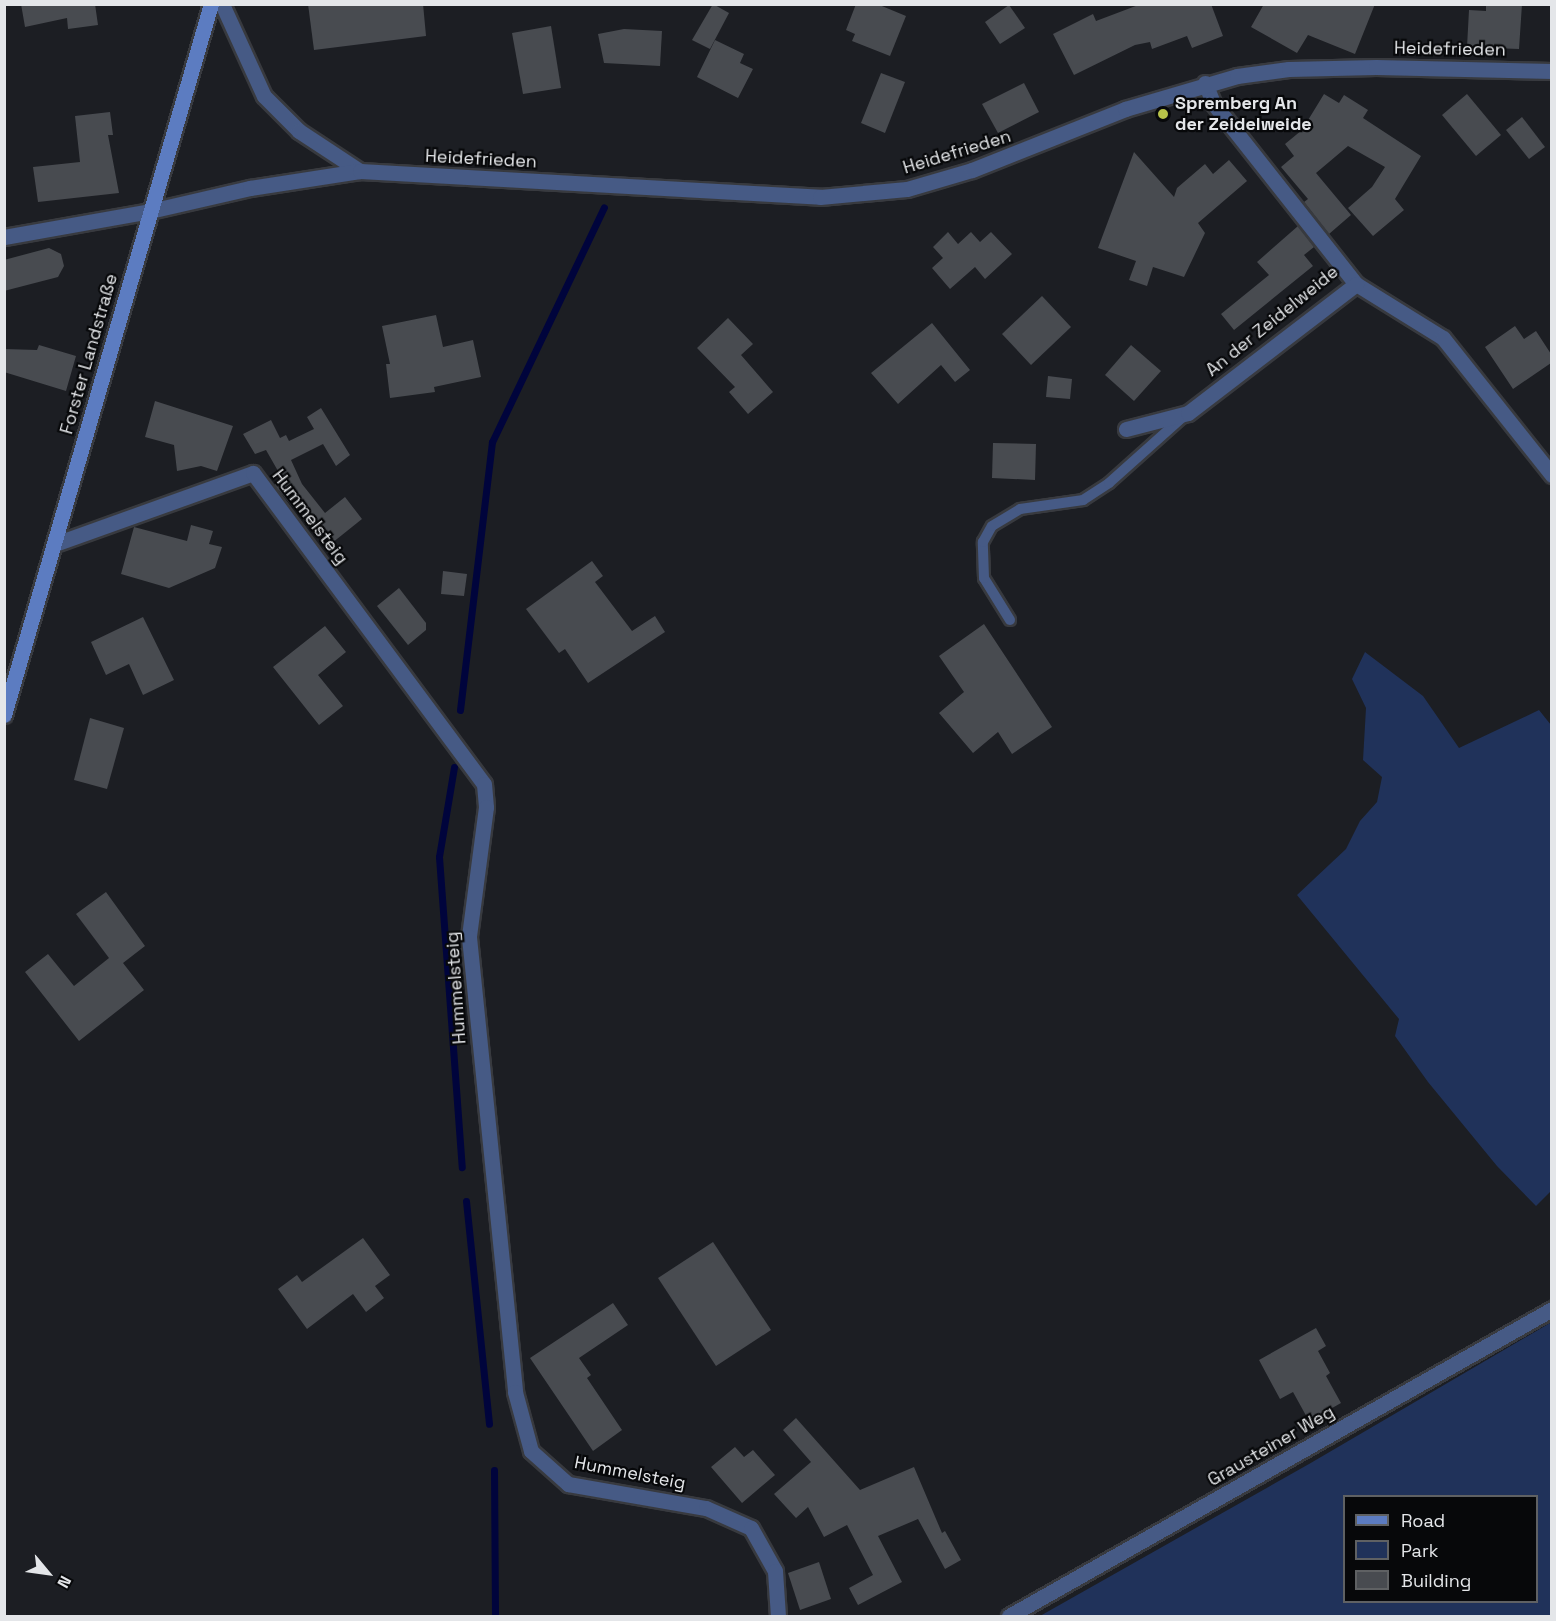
<!DOCTYPE html>
<meta charset="utf-8">
<style>
body{margin:0}
#map{position:relative;width:1556px;height:1621px;overflow:hidden;background:#1c1e23;font-family:"Space Grotesk",sans-serif}
div>[style]{position:absolute}
.green>*{inset:0;background:#20325a}
.stream>*{height:7px;margin:-3.5px;padding:0 3.5px;transform-origin:3.5px;border-radius:3.5px;background:#00043c}
.building>*{inset:0;background:#484b50}
.roads{filter:drop-shadow(2px 0 #383a3f) drop-shadow(-2px 0 #383a3f) drop-shadow(0 2px #383a3f) drop-shadow(0 -2px #383a3f)}
.service>*{height:10px;margin:-5px;padding:0 5px;transform-origin:5px;border-radius:5px;background:#465a85}
.minor>*{height:15px;margin:-7.5px;padding:0 7.5px;transform-origin:7.5px;border-radius:7.5px;background:#465a85}
.secondary>*{height:15px;margin:-7.5px;padding:0 7.5px;transform-origin:7.5px;border-radius:7.5px;background:#5c7cc1}
.dots>*{width:16px;height:16px;translate:-50% -50%;box-sizing:border-box;border:3px solid #07080a;border-radius:50%}
span{translate:-50% -50%;white-space:nowrap;text-align:center;line-height:1.15;-webkit-text-stroke:4.5px #07080a;paint-order:stroke}
.street-label{font-size:18px;color:#e4e6e9}
.poi-label{font-size:18px;color:#e4e6e9;font-weight:700}
.left{translate:0 -50%;text-align:left}
.frame{position:absolute;inset:0;border:6px solid #e4e6e9;pointer-events:none}
.legend{position:absolute;left:1343px;top:1495px;width:195px;height:108px;box-sizing:border-box;background:#07080a;border:2px solid #5f6163;margin:0;padding:8px 10px;list-style:none;font-size:18px;color:#e4e6e9}
.legend li{display:flex;align-items:center;gap:12px;height:30px}
.legend b{width:30px;border:2px solid #5f6163}
.north{position:absolute;left:18px;top:1543px;width:60px;height:60px;-webkit-text-stroke:4px #07080a;paint-order:stroke;rotate:119deg;font-size:16px;font-weight:700;line-height:24px;text-align:center;color:#e4e6e9}
.north::after{content:'';display:block;margin:auto;width:21px;height:27px;background:#e4e6e9;clip-path:polygon(50% 0,100% 100%,50% 72%,0 100%)}
</style>
<div id="map">
<div class="green">
<div style="clip-path:polygon(1365px 652px,1423px 696px,1459px 748px,1539px 710px,1551px 725px,1552px 1190px,1536px 1206px,1497px 1166px,1428px 1082px,1395px 1036px,1399px 1019px,1297px 895px,1346px 849px,1360px 821px,1377px 802px,1382px 777px,1363px 760px,1366px 708px,1352px 679px)"></div>
<div style="clip-path:polygon(evenodd,1550px 1323px,1551px 1616px,1040px 1616px,1309px 1464px,1550px 1323px,1344px 1496px,1536px 1496px,1536px 1602px,1344px 1602px,1344px 1496px)"></div>
</div>
<div class="stream">
<div style="left:460px;top:710px;width:270px;rotate:-83.2deg"></div>
<div style="left:492px;top:442px;width:260px;rotate:-64.5deg"></div>
<div style="left:454px;top:767px;width:91px;rotate:99.5deg"></div>
<div style="left:439px;top:857px;width:311px;rotate:85.8deg"></div>
<div style="left:466px;top:1201px;width:224px;rotate:84.1deg"></div>
<div style="left:494px;top:1470px;width:146px;rotate:89.6deg"></div>
</div>
<div class="building">
<div style="clip-path:polygon(21px 4px,95px 4px,98px 25px,68px 29px,67px 18px,25px 27px)"></div>
<div style="clip-path:polygon(308px 4px,423px 4px,426px 36px,314px 50px)"></div>
<div style="clip-path:polygon(713px 4px,729px 13px,710px 49px,692px 40px)"></div>
<div style="clip-path:polygon(856px 4px,877px 4px,906px 16px,890px 56px,852px 41px,855px 34px,846px 30px)"></div>
<div style="clip-path:polygon(1141px 4px,1211px 4px,1223px 36px,1192px 48px,1187px 36px,1152px 49px,1150px 42px,1135px 45px,1074px 75px,1053px 34px,1093px 14px,1096px 21px)"></div>
<div style="clip-path:polygon(1264px 4px,1375px 4px,1355px 54px,1308px 35px,1297px 53px,1251px 27px)"></div>
<div style="clip-path:polygon(1486px 4px,1522px 4px,1519px 49px,1467px 47px,1469px 10px,1486px 11px)"></div>
<div style="clip-path:polygon(1009px 5px,1025px 28px,1000px 44px,985px 22px)"></div>
<div style="clip-path:polygon(551px 26px,561px 88px,523px 94px,512px 33px)"></div>
<div style="clip-path:polygon(624px 29px,662px 31px,660px 66px,604px 63px,598px 34px)"></div>
<div style="clip-path:polygon(715px 40px,744px 54px,740px 63px,753px 69px,738px 98px,697px 77px)"></div>
<div style="clip-path:polygon(881px 73px,905px 82px,885px 133px,861px 123px)"></div>
<div style="clip-path:polygon(1024px 83px,1039px 112px,998px 133px,982px 104px)"></div>
<div style="clip-path:polygon(1324px 94px,1339px 103px,1344px 95px,1368px 110px,1363px 118px,1421px 156px,1395px 199px,1404px 210px,1373px 236px,1348px 208px,1372px 187px,1385px 167px,1348px 146px,1316px 173px,1351px 215px,1329px 234px,1304px 202px,1308px 199px,1281px 167px,1294px 156px,1285px 144px,1302px 130px)"></div>
<div style="clip-path:polygon(1467px 94px,1501px 135px,1476px 156px,1442px 115px)"></div>
<div style="clip-path:polygon(110px 112px,113px 135px,108px 135px,119px 193px,38px 202px,33px 167px,80px 162px,75px 116px)"></div>
<div style="clip-path:polygon(1522px 117px,1545px 147px,1529px 159px,1506px 130px)"></div>
<div style="clip-path:polygon(1134px 152px,1174px 197px,1177px 188px,1205px 164px,1213px 174px,1229px 160px,1247px 181px,1198px 223px,1205px 233px,1184px 277px,1153px 267px,1147px 286px,1129px 280px,1136px 261px,1098px 248px)"></div>
<div style="clip-path:polygon(1298px 226px,1314px 247px,1304px 255px,1313px 266px,1234px 330px,1221px 314px,1269px 275px,1257px 262px)"></div>
<div style="clip-path:polygon(948px 232px,958px 244px,971px 232px,980px 242px,991px 232px,1012px 254px,985px 279px,975px 267px,950px 289px,932px 268px,943px 258px,933px 247px)"></div>
<div style="clip-path:polygon(49px 248px,61px 254px,64px 266px,58px 277px,4px 291px,4px 260px)"></div>
<div style="clip-path:polygon(1042px 296px,1071px 327px,1031px 365px,1002px 334px)"></div>
<div style="clip-path:polygon(436px 315px,443px 347px,473px 340px,481px 377px,434px 387px,435px 392px,390px 398px,386px 364px,390px 364px,382px 326px)"></div>
<div style="clip-path:polygon(728px 318px,753px 344px,741px 355px,773px 392px,748px 414px,729px 392px,735px 387px,697px 348px)"></div>
<div style="clip-path:polygon(932px 323px,970px 370px,955px 382px,941px 365px,898px 404px,871px 373px)"></div>
<div style="clip-path:polygon(1515px 326px,1524px 339px,1536px 331px,1551px 354px,1551px 363px,1513px 389px,1485px 347px)"></div>
<div style="clip-path:polygon(39px 345px,76px 356px,66px 391px,4px 372px,4px 349px,37px 350px)"></div>
<div style="clip-path:polygon(1131px 345px,1161px 371px,1134px 401px,1105px 375px)"></div>
<div style="clip-path:polygon(1048px 376px,1072px 379px,1070px 399px,1046px 397px)"></div>
<div style="clip-path:polygon(155px 401px,233px 426px,217px 471px,201px 466px,177px 471px,174px 445px,145px 437px)"></div>
<div style="clip-path:polygon(321px 408px,350px 455px,336px 466px,323px 444px,291px 460px,302px 484px,325px 513px,345px 497px,362px 519px,327px 547px,274px 485px,282px 478px,266px 450px,255px 454px,243px 434px,271px 420px,280px 438px,286px 435px,289px 441px,314px 429px,307px 417px)"></div>
<div style="clip-path:polygon(993px 443px,1036px 444px,1035px 480px,992px 478px)"></div>
<div style="clip-path:polygon(191px 525px,213px 531px,209px 544px,222px 547px,215px 568px,169px 588px,121px 574px,134px 527px,187px 541px)"></div>
<div style="clip-path:polygon(592px 561px,603px 576px,595px 582px,632px 631px,655px 616px,665px 632px,588px 683px,565px 649px,559px 653px,526px 609px)"></div>
<div style="clip-path:polygon(443px 571px,467px 574px,464px 596px,441px 594px)"></div>
<div style="clip-path:polygon(399px 588px,426px 623px,426px 630px,408px 645px,377px 606px)"></div>
<div style="clip-path:polygon(143px 617px,174px 680px,143px 695px,129px 664px,106px 675px,91px 642px)"></div>
<div style="clip-path:polygon(984px 624px,1052px 727px,1012px 754px,998px 732px,973px 753px,939px 713px,964px 692px,939px 656px)"></div>
<div style="clip-path:polygon(325px 626px,346px 652px,318px 675px,343px 706px,319px 725px,273px 667px)"></div>
<div style="clip-path:polygon(90px 718px,124px 728px,107px 789px,74px 780px)"></div>
<div style="clip-path:polygon(106px 892px,145px 946px,123px 963px,144px 990px,79px 1041px,25px 972px,48px 954px,74px 986px,109px 958px,76px 914px)"></div>
<div style="clip-path:polygon(363px 1238px,390px 1275px,375px 1286px,384px 1298px,366px 1312px,353px 1294px,307px 1329px,278px 1289px,297px 1275px,302px 1282px)"></div>
<div style="clip-path:polygon(713px 1242px,771px 1330px,716px 1366px,658px 1278px)"></div>
<div style="clip-path:polygon(613px 1303px,628px 1325px,579px 1358px,591px 1375px,587px 1378px,622px 1430px,593px 1451px,530px 1358px)"></div>
<div style="clip-path:polygon(1316px 1328px,1326px 1346px,1318px 1351px,1330px 1373px,1326px 1376px,1341px 1403px,1309px 1421px,1293px 1392px,1280px 1399px,1259px 1360px)"></div>
<div style="clip-path:polygon(796px 1418px,860px 1490px,914px 1467px,942px 1533px,945px 1531px,961px 1560px,945px 1569px,918px 1519px,878px 1536px,902px 1582px,858px 1605px,849px 1588px,873px 1575px,847px 1525px,824px 1537px,808px 1507px,796px 1518px,774px 1494px,811px 1462px,783px 1430px)"></div>
<div style="clip-path:polygon(735px 1447px,744px 1457px,753px 1450px,775px 1475px,742px 1503px,711px 1467px)"></div>
<div style="clip-path:polygon(819px 1562px,831px 1599px,800px 1610px,788px 1573px)"></div>
</div>
<div class="roads">
<div class="service">
<div style="left:1010px;top:620px;width:49px;rotate:-121.8deg"></div>
<div style="left:984px;top:578px;width:36px;rotate:-92deg"></div>
<div style="left:983px;top:542px;width:18px;rotate:-61deg"></div>
<div style="left:992px;top:526px;width:33px;rotate:-31deg"></div>
<div style="left:1020px;top:509px;width:64px;rotate:-8.1deg"></div>
<div style="left:1083px;top:500px;width:31px;rotate:-33deg"></div>
<div style="left:1109px;top:483px;width:102px;rotate:-41.8deg"></div>
</div>
<div class="minor">
<div style="left:222px;top:4px;width:101px;rotate:65.5deg"></div>
<div style="left:264px;top:96px;width:49px;rotate:45deg"></div>
<div style="left:299px;top:131px;width:73px;rotate:33.3deg"></div>
<div style="left:1205px;top:83px;width:22px;rotate:68deg"></div>
<div style="left:1213px;top:103px;width:231px;rotate:51.7deg"></div>
<div style="left:1356px;top:284px;width:102px;rotate:31.8deg"></div>
<div style="left:1443px;top:338px;width:175px;rotate:51.5deg"></div>
<div style="left:4px;top:237px;width:148px;rotate:-10.1deg"></div>
<div style="left:150px;top:211px;width:103px;rotate:-13deg"></div>
<div style="left:250px;top:188px;width:111px;rotate:-8.8deg"></div>
<div style="left:360px;top:171px;width:461px;rotate:3.2deg"></div>
<div style="left:820px;top:197px;width:87px;rotate:-5.3deg"></div>
<div style="left:907px;top:189px;width:68px;rotate:-16.3deg"></div>
<div style="left:972px;top:170px;width:165px;rotate:-21.7deg"></div>
<div style="left:1125px;top:109px;width:117px;rotate:-16.4deg"></div>
<div style="left:1237px;top:76px;width:52px;rotate:-7.7deg"></div>
<div style="left:1289px;top:69px;width:87px;rotate:-1.3deg"></div>
<div style="left:1376px;top:67px;width:176px;rotate:1.3deg"></div>
<div style="left:1126px;top:429px;width:64px;rotate:-14.5deg"></div>
<div style="left:1188px;top:413px;width:212px;rotate:-37.5deg"></div>
<div style="left:55px;top:544px;width:210px;rotate:-19.7deg"></div>
<div style="left:253px;top:473px;width:387px;rotate:53.4deg"></div>
<div style="left:484px;top:784px;width:23px;rotate:85deg"></div>
<div style="left:486px;top:807px;width:131px;rotate:97.5deg"></div>
<div style="left:469px;top:937px;width:457px;rotate:84.2deg"></div>
<div style="left:515px;top:1392px;width:61px;rotate:74.8deg"></div>
<div style="left:531px;top:1451px;width:50px;rotate:41.7deg"></div>
<div style="left:568px;top:1484px;width:140px;rotate:9.9deg"></div>
<div style="left:706px;top:1508px;width:49px;rotate:24deg"></div>
<div style="left:751px;top:1528px;width:49px;rotate:60.8deg"></div>
<div style="left:775px;top:1571px;width:45px;rotate:86.2deg"></div>
<div style="left:1009px;top:1616px;width:624px;rotate:-29.48deg"></div>
</div>
<div class="secondary">
<div style="left:4px;top:715px;width:741px;rotate:-73.77deg"></div>
</div>
</div>
<div class="dots">
<div style="left:1163px;top:114px;background:#b6c149"></div>
</div>
<div class="street-label">
<span style="left:1450px;top:49px;rotate:1deg">Heidefrieden</span>
<span style="left:957px;top:152px;rotate:-17deg">Heidefrieden</span>
<span style="left:481px;top:159px;rotate:3deg">Heidefrieden</span>
<span style="left:1272px;top:321px;rotate:-39deg">An der Zeidelweide</span>
<span style="left:89px;top:354px;rotate:-74deg">Forster Landstraße</span>
<span style="left:310px;top:517px;rotate:53deg">Hummelsteig</span>
<span style="left:456px;top:988px;rotate:-94deg">Hummelsteig</span>
<span style="left:1271px;top:1446px;rotate:-30deg">Grausteiner Weg</span>
<span style="left:630px;top:1473px;rotate:11deg">Hummelsteig</span>
</div>
<div class="poi-label">
<span class="left" style="left:1175px;top:114px">Spremberg An<br>der Zeidelweide</span>
</div>
<div class="frame"></div>
<ul class="legend">
<li><b style="height:8px;background:#5c7cc1"></b>Road</li>
<li><b style="height:16px;background:#20325a"></b>Park</li>
<li><b style="height:16px;background:#484b50"></b>Building</li>
</ul>
<div class="north">N</div>
</div>
